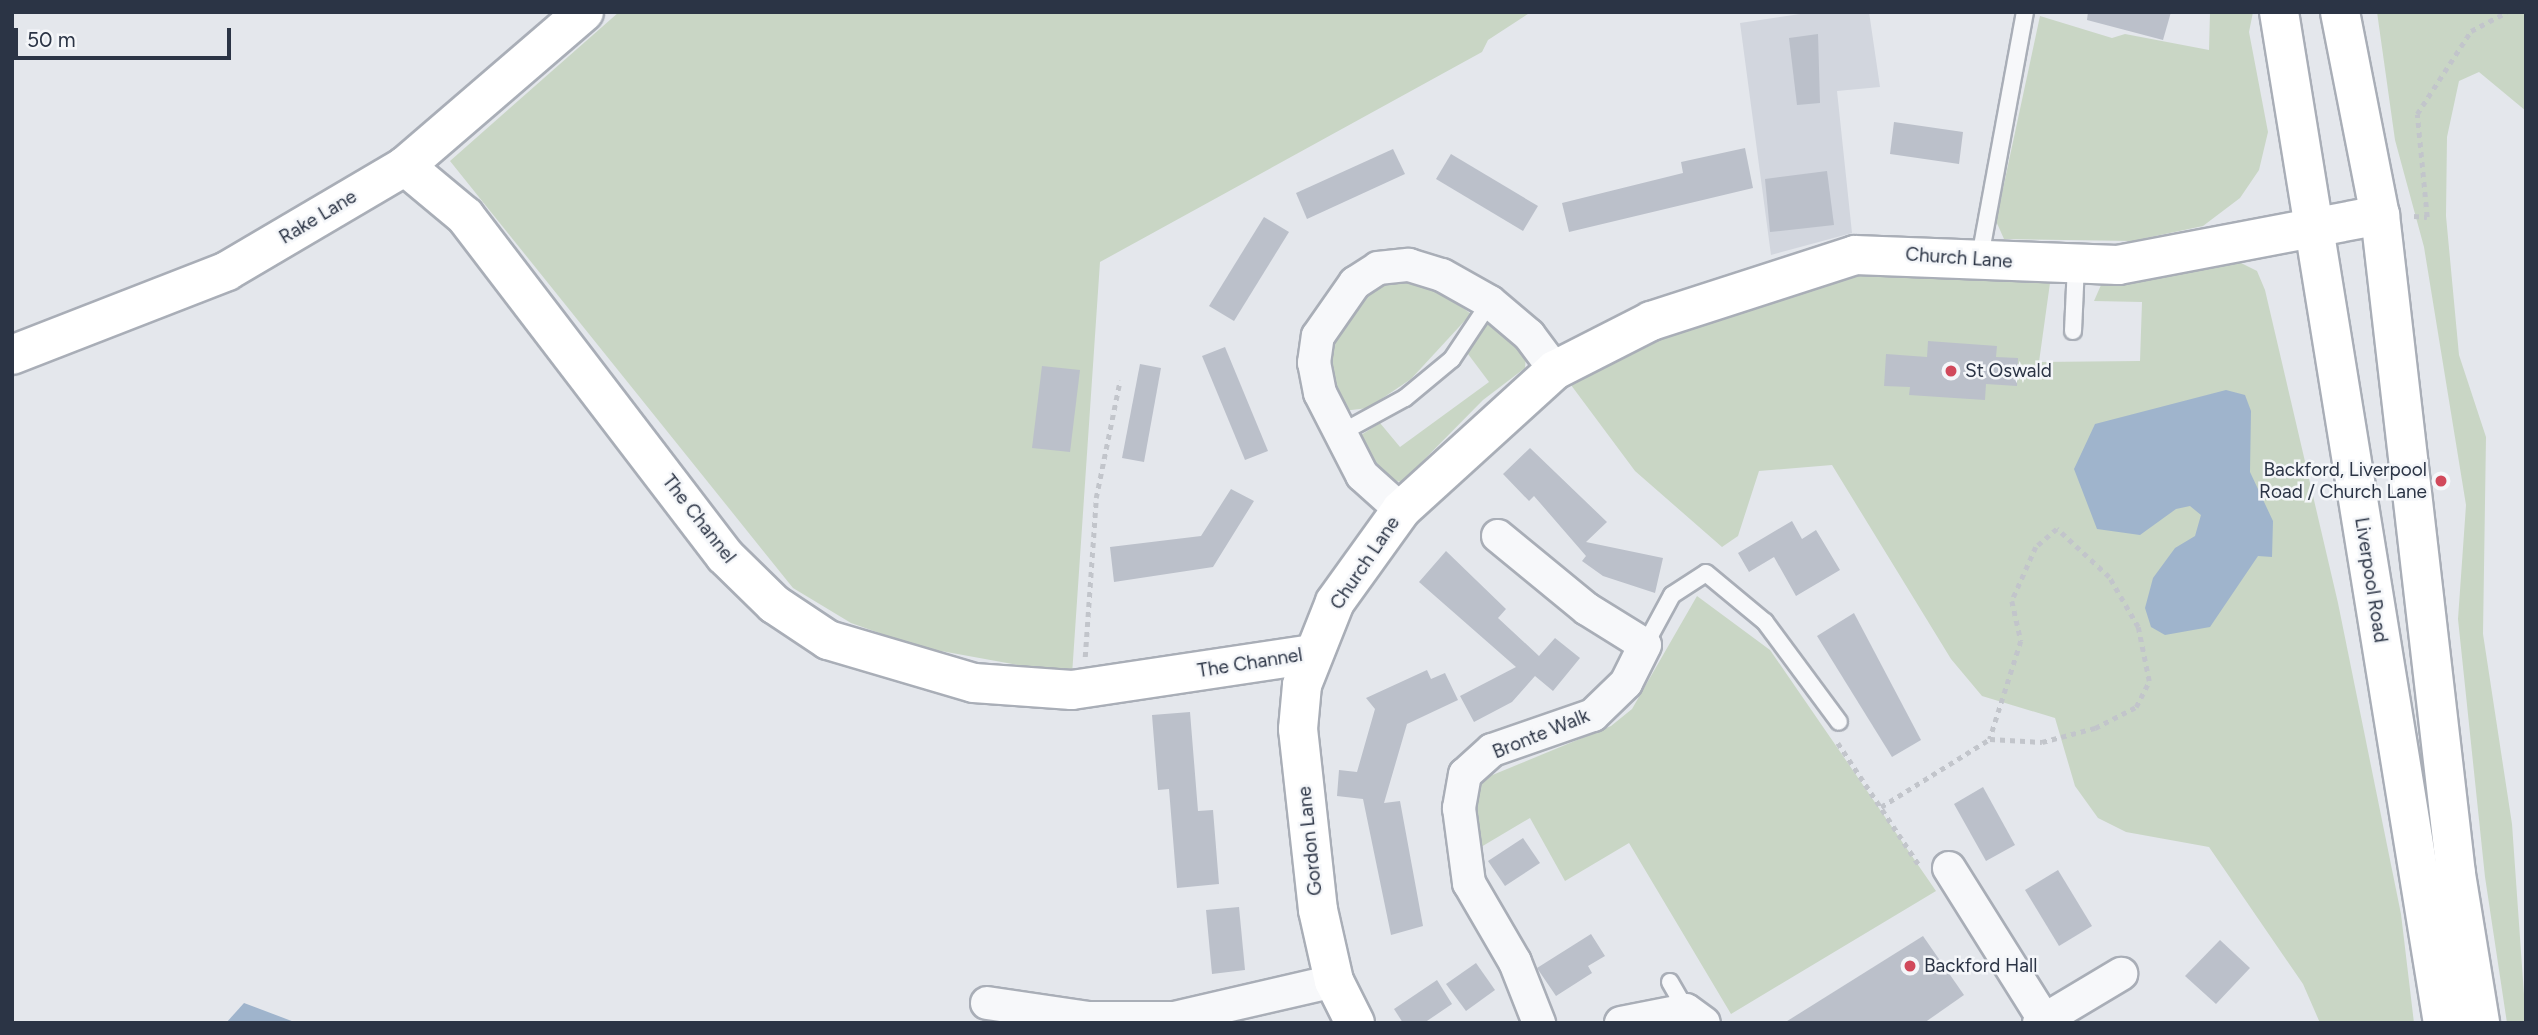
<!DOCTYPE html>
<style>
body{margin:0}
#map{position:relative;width:2538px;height:1035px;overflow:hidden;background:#e4e7ec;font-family:Figtree,sans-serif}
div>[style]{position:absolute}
.built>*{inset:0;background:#d2d6de}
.green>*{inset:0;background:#c9d6c5}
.water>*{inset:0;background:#9fb4cc}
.building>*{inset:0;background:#bbc0ca}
.path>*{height:4.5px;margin-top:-2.25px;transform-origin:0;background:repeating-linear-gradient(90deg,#c2c5cb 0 5px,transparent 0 10px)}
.roads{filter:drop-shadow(2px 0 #a9aeb7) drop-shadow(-2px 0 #a9aeb7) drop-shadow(0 2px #a9aeb7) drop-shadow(0 -2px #a9aeb7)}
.lane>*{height:16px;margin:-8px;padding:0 8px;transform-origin:8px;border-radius:8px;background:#f7f8fa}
.street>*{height:32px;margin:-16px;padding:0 16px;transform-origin:16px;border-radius:16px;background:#f7f8fa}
.secondary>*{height:38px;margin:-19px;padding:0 19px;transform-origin:19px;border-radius:19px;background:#fff}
.highway>*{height:38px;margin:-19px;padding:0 19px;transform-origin:19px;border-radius:19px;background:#fff}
.dots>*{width:19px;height:19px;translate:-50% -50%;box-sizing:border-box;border:4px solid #f4f6f9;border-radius:50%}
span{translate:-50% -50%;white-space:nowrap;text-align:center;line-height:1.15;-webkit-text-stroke:5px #f4f6f9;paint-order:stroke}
.street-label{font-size:19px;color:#2b3445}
.poi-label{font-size:19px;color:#2b3445}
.left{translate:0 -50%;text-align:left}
.right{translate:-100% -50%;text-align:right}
.frame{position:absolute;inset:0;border:14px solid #2b3445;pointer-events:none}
.scale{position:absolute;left:14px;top:28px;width:217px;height:32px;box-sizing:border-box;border:4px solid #2b3445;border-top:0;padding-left:9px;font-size:21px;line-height:24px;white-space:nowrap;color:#2b3445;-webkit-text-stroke:5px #f4f6f9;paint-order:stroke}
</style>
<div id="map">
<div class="built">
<div style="clip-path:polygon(1814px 12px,1869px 12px,1880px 87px,1837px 91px,1852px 233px,1771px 255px,1740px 23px)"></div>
</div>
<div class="green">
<div style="clip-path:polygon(619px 12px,1531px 12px,1488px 40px,1482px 52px,1100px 262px,1072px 675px,919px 647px,851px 623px,793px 588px,450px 161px)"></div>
<div style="clip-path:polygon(2210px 12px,2253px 12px,2249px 32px,2268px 132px,2259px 170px,2240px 198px,2203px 226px,2132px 241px,2004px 239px,1996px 221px,2040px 16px,2112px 38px,2125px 34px,2209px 50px)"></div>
<div style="clip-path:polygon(2377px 12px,2526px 12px,2526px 111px,2479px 72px,2459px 81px,2447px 137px,2446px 216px,2459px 355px,2486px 437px,2483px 634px,2512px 824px,2526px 1023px,2507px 1023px,2485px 877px,2458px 619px,2466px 505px,2424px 247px,2395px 140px)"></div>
<div style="clip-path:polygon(2239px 262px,2257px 271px,2265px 290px,2338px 603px,2401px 914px,2414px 1023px,2320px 1023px,2303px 984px,2209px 847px,2126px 832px,2098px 818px,2075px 786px,2055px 718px,1982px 696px,1951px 659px,1832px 465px,1759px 471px,1738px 536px,1722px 547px,1635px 471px,1568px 381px,1623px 350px,1877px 265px,2050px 283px,2039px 362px,2140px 361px,2142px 302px,2094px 301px,2101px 285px)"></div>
<div style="clip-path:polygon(1393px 276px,1433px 285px,1471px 314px,1411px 379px,1368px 408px,1343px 411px,1324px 376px,1330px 332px,1354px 298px)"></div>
<div style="clip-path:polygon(1498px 318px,1526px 356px,1525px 368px,1483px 400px,1402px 482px,1381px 479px,1358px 446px,1361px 435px,1380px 423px,1400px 447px,1489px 382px,1465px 350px,1484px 325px)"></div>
<div style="clip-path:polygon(1697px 596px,1770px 650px,1936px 891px,1731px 1014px,1629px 843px,1565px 881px,1530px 818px,1481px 847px,1471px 803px,1478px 781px,1611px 726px,1632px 709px)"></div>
</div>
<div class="water">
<div style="clip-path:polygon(2226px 390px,2245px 395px,2251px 411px,2250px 472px,2273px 521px,2272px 557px,2258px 556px,2210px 627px,2165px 635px,2151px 627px,2145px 608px,2153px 578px,2175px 548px,2195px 536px,2201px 515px,2190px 506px,2176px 509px,2140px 535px,2097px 529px,2074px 469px,2095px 424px)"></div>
<div style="clip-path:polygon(244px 1003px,297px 1023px,226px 1023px)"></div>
</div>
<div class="building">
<div style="clip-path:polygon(2088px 12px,2171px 12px,2163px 40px,2087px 20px)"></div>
<div style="clip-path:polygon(1818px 34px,1820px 103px,1797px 105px,1789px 38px)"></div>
<div style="clip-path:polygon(1894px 122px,1963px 132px,1959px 164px,1890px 154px)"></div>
<div style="clip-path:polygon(1745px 148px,1753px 188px,1569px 232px,1562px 203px,1683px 173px,1681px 162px)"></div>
<div style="clip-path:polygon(1393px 149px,1405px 174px,1307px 219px,1296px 193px)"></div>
<div style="clip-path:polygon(1451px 154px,1538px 206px,1523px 231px,1436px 179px)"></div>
<div style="clip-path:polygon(1827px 171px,1834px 225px,1770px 232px,1765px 179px)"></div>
<div style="clip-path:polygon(1264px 217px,1289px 232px,1234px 321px,1209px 306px)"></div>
<div style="clip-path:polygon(1928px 341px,1997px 346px,1996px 357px,2018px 358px,2017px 386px,1986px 384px,1985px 400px,1909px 395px,1910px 387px,1884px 386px,1886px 354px,1927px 357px)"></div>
<div style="clip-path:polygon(1225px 347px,1268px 451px,1245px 460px,1202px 356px)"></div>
<div style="clip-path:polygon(1140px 364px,1161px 368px,1144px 462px,1122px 458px)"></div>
<div style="clip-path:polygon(1042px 366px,1080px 370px,1070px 452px,1032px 448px)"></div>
<div style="clip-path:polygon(1530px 448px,1607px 522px,1586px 542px,1663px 558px,1655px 593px,1603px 576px,1582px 561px,1586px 556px,1534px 496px,1529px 501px,1503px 474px)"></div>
<div style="clip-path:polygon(1231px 489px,1254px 501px,1213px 567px,1114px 582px,1110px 547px,1201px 536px)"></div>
<div style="clip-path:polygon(1792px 521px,1802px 539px,1816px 530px,1840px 570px,1796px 596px,1774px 557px,1749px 572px,1738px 553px)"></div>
<div style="clip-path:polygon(1446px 551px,1506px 609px,1498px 618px,1539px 656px,1555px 638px,1580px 658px,1553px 691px,1535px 676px,1512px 702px,1474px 722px,1460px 696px,1516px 667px,1419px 582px)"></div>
<div style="clip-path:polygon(1854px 613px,1921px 740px,1892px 757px,1817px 636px)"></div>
<div style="clip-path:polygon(1427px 670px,1431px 679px,1445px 673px,1458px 700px,1407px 724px,1384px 803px,1400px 801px,1423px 926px,1391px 935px,1363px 799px,1337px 796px,1339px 770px,1357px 772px,1375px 709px,1366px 698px)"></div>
<div style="clip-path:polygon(1190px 712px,1198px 811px,1213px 810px,1219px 884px,1177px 888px,1169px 789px,1158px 790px,1152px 715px)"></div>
<div style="clip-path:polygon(1983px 787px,2015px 845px,1986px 861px,1954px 804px)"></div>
<div style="clip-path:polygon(1523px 838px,1540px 863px,1505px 886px,1488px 861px)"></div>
<div style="clip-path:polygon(2058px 870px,2092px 926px,2059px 946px,2025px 890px)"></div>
<div style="clip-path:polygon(1239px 907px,1245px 970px,1212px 974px,1206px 910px)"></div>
<div style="clip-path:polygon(1591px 934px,1605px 956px,1588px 966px,1592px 973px,1556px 996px,1537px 968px)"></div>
<div style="clip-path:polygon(1923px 936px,1964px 995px,1924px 1023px,1784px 1023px)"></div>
<div style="clip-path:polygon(2220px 940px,2250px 968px,2216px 1004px,2185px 976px)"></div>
<div style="clip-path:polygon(1476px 963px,1495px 990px,1466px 1011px,1446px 984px)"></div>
<div style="clip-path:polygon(1437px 980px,1452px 1004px,1424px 1023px,1403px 1023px,1394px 1009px)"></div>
</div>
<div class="path">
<div style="left:2414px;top:216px;width:13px;rotate:4deg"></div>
<div style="left:2427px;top:217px;width:103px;rotate:-95.5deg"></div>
<div style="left:2417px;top:114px;width:99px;rotate:-57deg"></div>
<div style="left:2471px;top:31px;width:40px;rotate:-28deg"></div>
<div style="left:1085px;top:657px;width:159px;rotate:-86deg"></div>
<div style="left:1096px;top:498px;width:120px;rotate:-78.5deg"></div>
<div style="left:1838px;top:743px;width:146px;rotate:56.4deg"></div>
<div style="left:1881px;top:807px;width:128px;rotate:-32deg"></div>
<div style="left:1990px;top:739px;width:52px;rotate:3.3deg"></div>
<div style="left:2042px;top:742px;width:55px;rotate:-14.8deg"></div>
<div style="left:2095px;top:728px;width:46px;rotate:-27.1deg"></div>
<div style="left:2136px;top:707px;width:29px;rotate:-63deg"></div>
<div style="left:2149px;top:681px;width:55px;rotate:-101.5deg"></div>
<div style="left:2138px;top:627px;width:58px;rotate:-120.1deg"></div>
<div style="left:2109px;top:577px;width:71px;rotate:-137.3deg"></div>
<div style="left:2057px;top:529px;width:28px;rotate:139deg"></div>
<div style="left:2036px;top:547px;width:59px;rotate:114deg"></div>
<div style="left:2012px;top:601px;width:41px;rotate:77.3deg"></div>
<div style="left:2021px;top:641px;width:103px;rotate:107.6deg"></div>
</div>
<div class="roads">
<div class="lane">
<div style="left:1980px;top:257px;width:249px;rotate:-79.6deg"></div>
<div style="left:2073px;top:331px;width:65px;rotate:-87.4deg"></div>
<div style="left:1339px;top:434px;width:75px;rotate:-28.6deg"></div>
<div style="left:1405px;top:398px;width:61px;rotate:-39.7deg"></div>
<div style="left:1452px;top:359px;width:69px;rotate:-56.3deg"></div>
<div style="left:1645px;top:645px;width:57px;rotate:-61.6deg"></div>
<div style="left:1672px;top:595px;width:40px;rotate:-32.9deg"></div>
<div style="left:1706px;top:573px;width:77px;rotate:39.7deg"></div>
<div style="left:1765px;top:622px;width:124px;rotate:53.5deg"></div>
<div style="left:1670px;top:982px;width:32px;rotate:60deg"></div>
</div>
<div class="street">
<div style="left:1401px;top:510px;width:52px;rotate:-138.1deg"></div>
<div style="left:1362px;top:475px;width:92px;rotate:-117.1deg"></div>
<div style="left:1320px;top:393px;width:31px;rotate:-101deg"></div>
<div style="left:1314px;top:363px;width:27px;rotate:-82deg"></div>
<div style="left:1318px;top:336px;width:65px;rotate:-55.1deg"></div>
<div style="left:1355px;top:283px;width:27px;rotate:-33deg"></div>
<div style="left:1378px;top:268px;width:31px;rotate:-6deg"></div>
<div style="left:1409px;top:265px;width:34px;rotate:17deg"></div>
<div style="left:1442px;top:275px;width:55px;rotate:29.4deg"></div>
<div style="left:1490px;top:302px;width:51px;rotate:40.2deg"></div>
<div style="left:1529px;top:335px;width:44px;rotate:53.4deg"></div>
<div style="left:1498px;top:536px;width:115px;rotate:39.4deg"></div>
<div style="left:1587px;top:609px;width:68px;rotate:31.8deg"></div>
<div style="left:1645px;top:645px;width:42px;rotate:116.6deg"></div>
<div style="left:1626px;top:683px;width:46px;rotate:135.9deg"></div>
<div style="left:1593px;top:715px;width:107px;rotate:160.9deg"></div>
<div style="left:1492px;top:750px;width:36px;rotate:138deg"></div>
<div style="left:1465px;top:774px;width:35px;rotate:100deg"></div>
<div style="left:1459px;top:808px;width:76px;rotate:82.4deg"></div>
<div style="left:1469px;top:883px;width:91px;rotate:59.8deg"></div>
<div style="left:1515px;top:962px;width:66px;rotate:68.5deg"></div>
<div style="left:1949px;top:868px;width:177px;rotate:57.9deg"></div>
<div style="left:987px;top:1003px;width:103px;rotate:8.4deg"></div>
<div style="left:1089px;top:1018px;width:85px"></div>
<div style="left:1174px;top:1018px;width:164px;rotate:-13deg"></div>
<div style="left:1621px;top:1023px;width:66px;rotate:-11.3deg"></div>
<div style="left:1686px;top:1010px;width:22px;rotate:36deg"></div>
<div style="left:2039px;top:1023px;width:96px;rotate:-30.9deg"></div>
</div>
<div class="secondary">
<div style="left:405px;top:166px;width:78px;rotate:39.8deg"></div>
<div style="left:465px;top:216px;width:428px;rotate:52.6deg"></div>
<div style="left:725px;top:556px;width:69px;rotate:44.4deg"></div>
<div style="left:774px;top:604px;width:65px;rotate:33.7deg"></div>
<div style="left:828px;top:640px;width:152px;rotate:16.4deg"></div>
<div style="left:974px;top:683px;width:98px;rotate:4.1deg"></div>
<div style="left:1072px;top:690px;width:243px;rotate:-8.5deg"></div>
<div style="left:12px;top:355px;width:231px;rotate:-21.3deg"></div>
<div style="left:227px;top:271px;width:207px;rotate:-30.5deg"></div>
<div style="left:405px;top:166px;width:236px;rotate:-40.7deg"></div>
<div style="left:1355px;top:1023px;width:47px;rotate:-116.6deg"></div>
<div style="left:1334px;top:981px;width:73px;rotate:-102.7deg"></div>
<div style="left:1318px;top:910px;width:182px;rotate:-96.3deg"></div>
<div style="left:1298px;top:729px;width:44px;rotate:-84.8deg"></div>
<div style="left:1302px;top:685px;width:89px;rotate:-68.3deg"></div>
<div style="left:1335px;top:602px;width:113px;rotate:-54.3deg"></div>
<div style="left:1401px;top:510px;width:208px;rotate:-42.3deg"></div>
<div style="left:1555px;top:370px;width:108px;rotate:-27deg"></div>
<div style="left:1651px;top:321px;width:214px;rotate:-17.9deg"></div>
<div style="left:1855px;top:255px;width:263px;rotate:2.2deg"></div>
<div style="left:2118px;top:265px;width:267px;rotate:-10.8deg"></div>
</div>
<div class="highway">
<div style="left:2279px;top:12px;width:1024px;rotate:80.79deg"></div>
<div style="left:2340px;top:12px;width:207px;rotate:78.9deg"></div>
<div style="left:2380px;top:215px;width:663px;rotate:83.42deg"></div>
<div style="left:2456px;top:874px;width:151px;rotate:80.8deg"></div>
</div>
</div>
<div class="dots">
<div style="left:1951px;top:371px;background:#d1495b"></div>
<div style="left:2441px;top:481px;background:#d1495b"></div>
<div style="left:1910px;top:966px;background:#d1495b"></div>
</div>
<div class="street-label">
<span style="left:318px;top:217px;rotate:-31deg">Rake Lane</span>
<span style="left:1959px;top:258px;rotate:4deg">Church Lane</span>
<span style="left:699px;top:519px;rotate:52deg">The Channel</span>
<span style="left:1365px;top:563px;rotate:-56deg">Church Lane</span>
<span style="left:2371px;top:580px;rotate:81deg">Liverpool Road</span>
<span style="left:1250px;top:663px;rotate:-9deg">The Channel</span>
<span style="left:1541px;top:734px;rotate:-22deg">Bronte Walk</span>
<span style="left:1310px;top:841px;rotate:-96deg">Gordon Lane</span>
</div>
<div class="poi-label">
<span class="left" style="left:1965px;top:371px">St Oswald</span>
<span class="right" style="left:2427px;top:481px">Backford, Liverpool<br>Road / Church Lane</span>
<span class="left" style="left:1924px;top:966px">Backford Hall</span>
</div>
<div class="frame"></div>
<div class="scale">50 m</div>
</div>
